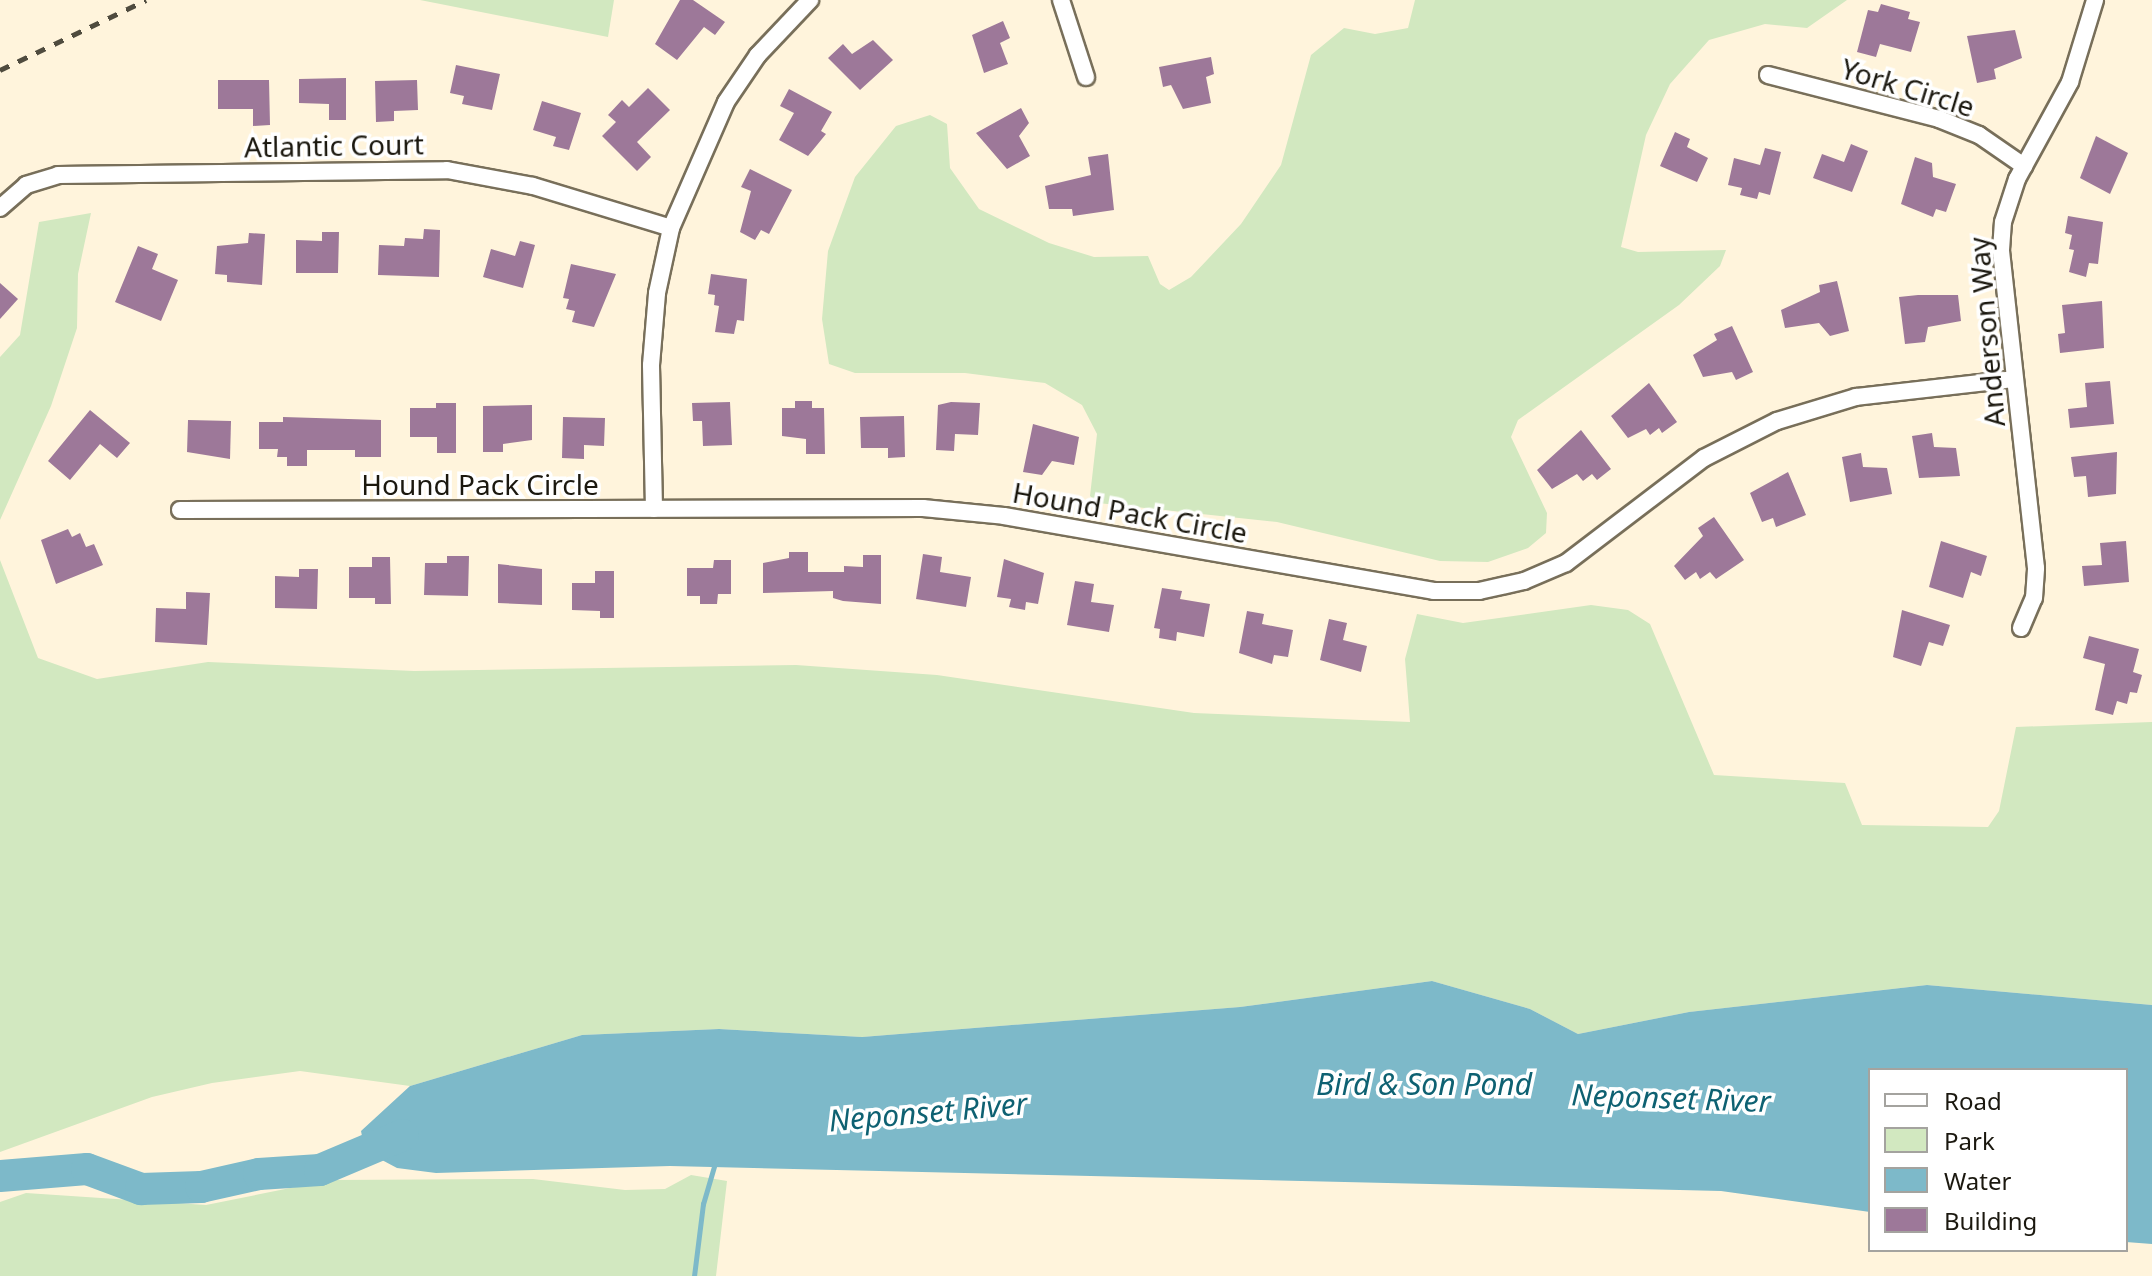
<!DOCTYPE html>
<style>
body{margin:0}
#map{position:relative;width:2152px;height:1276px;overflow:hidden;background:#fff4dc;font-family:"Noto Sans",sans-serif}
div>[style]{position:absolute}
.green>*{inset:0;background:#d2e8c0}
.water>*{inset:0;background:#7db9c9}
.stream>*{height:5px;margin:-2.5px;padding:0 2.5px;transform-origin:2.5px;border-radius:2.5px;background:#7db9c9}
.river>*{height:32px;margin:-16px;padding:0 16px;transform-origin:16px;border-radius:16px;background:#7db9c9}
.building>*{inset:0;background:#9d7899}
.roads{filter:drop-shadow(2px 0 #786f5a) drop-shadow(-2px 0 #786f5a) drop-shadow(0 2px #786f5a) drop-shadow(0 -2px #786f5a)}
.minor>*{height:16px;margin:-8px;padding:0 8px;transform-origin:8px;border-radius:8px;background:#fff}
.rail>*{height:5px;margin-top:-2.5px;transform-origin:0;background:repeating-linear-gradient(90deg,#4f4b3e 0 10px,transparent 0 20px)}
span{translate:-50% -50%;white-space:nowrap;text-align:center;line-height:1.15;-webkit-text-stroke:7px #fff;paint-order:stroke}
.street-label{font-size:28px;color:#1b180f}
.water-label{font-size:30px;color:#0e6172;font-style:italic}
.legend{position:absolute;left:1868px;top:1068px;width:260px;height:184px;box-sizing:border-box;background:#fff;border:2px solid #a4a39f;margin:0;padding:10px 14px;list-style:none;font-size:24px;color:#1b180f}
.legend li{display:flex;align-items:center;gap:16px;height:40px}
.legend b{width:40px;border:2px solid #a4a39f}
</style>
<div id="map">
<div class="green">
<div style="clip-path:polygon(420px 0,614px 0,608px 37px)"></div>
<div style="clip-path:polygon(1415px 0,1847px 0,1807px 28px,1765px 24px,1709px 40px,1670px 84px,1646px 135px,1621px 247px,1638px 252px,1726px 250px,1720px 266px,1679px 305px,1518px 420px,1511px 437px,1547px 513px,1546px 533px,1528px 548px,1488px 562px,1440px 561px,1277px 522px,1098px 503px,1090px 496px,1097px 434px,1082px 405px,1045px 383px,965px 373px,855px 373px,829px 364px,822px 319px,828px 251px,855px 177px,896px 126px,930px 115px,947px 124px,950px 168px,979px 209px,1049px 243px,1094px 257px,1148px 256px,1160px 284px,1169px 290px,1191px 277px,1241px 224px,1281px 165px,1311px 55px,1344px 28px,1375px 34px,1408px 28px)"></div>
<div style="clip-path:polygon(91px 213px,78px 274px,77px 328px,51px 406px,0 520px,0 357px,20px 335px,39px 222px)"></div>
<div style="clip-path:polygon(0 560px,38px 658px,97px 679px,208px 662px,414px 671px,796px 665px,937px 675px,1194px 713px,1410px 722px,1405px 659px,1417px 614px,1463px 623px,1591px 605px,1628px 610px,1650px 624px,1714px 775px,1845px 783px,1862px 825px,1988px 827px,1999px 811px,2016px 727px,2152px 722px,2152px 1005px,1927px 985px,1689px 1012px,1578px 1034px,1530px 1009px,1432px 981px,1240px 1007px,862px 1037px,719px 1029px,582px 1035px,410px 1086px,300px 1071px,212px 1083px,152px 1097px,0 1152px)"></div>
<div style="clip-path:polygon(691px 1175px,727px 1181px,716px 1276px,0 1276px,0 1202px,26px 1193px,206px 1205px,330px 1180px,533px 1179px,625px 1190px,665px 1189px)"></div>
</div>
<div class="water">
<div style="clip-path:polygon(1432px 981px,1530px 1009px,1578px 1034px,1689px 1012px,1927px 985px,2152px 1005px,2152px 1244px,2126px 1242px,2126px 1070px,1870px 1070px,1870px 1212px,1721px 1191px,670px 1166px,436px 1173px,397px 1168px,365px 1151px,361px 1131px,410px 1086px,582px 1035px,719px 1029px,862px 1037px,1240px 1007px)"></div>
</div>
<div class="stream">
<div style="left:694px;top:1276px;width:73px;rotate:-82.9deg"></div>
<div style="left:703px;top:1204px;width:43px;rotate:-73.7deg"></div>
</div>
<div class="river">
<div style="left:0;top:1176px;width:87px;rotate:-4.6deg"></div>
<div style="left:87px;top:1169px;width:58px;rotate:20.3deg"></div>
<div style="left:141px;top:1189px;width:60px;rotate:-1.9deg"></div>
<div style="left:201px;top:1187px;width:59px;rotate:-12.6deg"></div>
<div style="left:259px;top:1174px;width:61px;rotate:-3.8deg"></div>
<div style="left:320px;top:1170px;width:90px;rotate:-22.9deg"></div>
</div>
<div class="building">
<div style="clip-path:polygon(680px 0,693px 0,725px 22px,715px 35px,704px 27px,677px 60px,655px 44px)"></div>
<div style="clip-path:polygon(1881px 4px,1910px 12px,1908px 19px,1920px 22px,1911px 52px,1880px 44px,1876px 57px,1857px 52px,1868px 10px,1878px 12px)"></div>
<div style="clip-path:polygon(1003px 21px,1010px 38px,1000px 43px,1008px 64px,984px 73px,972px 35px)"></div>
<div style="clip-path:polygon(2015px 30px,2022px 58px,1994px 69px,1996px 79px,1977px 83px,1967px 36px)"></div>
<div style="clip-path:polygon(873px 40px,893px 60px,860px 90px,828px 58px,843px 44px,852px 54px)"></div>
<div style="clip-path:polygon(1211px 57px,1214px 74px,1206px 77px,1211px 103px,1183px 109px,1171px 85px,1163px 87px,1159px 67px)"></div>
<div style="clip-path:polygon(456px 65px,500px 74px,492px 110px,462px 104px,464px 96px,450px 93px)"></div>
<div style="clip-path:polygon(346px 78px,346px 120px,329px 120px,329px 104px,299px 103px,299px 79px)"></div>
<div style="clip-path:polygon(218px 80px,269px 80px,270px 125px,253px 126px,253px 109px,218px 109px)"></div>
<div style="clip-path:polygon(417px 80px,418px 110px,394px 111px,394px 121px,376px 122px,375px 81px)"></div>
<div style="clip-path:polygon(648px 88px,670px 110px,637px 142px,651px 157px,637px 171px,602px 136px,616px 122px,608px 115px,622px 100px,629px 107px)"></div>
<div style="clip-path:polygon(789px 89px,832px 112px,821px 131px,826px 134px,808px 156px,779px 140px,794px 113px,780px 106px)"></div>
<div style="clip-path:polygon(542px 101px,581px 113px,569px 150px,553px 146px,556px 137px,533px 130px)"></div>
<div style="clip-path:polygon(1021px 108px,1029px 123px,1019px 136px,1030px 156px,1007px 169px,976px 133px)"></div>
<div style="clip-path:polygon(1675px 132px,1690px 139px,1687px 147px,1708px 158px,1697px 182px,1660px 166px)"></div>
<div style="clip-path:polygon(2096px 136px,2128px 153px,2110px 194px,2080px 178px)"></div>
<div style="clip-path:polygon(1851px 144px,1868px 151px,1852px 192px,1813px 178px,1822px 154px,1844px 162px)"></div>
<div style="clip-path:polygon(1765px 148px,1781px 152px,1770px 195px,1759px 192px,1757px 199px,1740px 195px,1742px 188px,1728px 185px,1734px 158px,1760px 165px)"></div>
<div style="clip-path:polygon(1108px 154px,1114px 210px,1073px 216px,1072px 209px,1049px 209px,1045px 186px,1091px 175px,1088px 157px)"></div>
<div style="clip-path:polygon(1915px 157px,1932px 163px,1933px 177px,1956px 184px,1946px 212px,1936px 209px,1933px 217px,1901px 204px)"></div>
<div style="clip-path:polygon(750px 169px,792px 190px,769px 234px,761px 230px,755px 240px,740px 232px,751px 191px,741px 187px)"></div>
<div style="clip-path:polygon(2068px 216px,2103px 222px,2098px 264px,2089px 263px,2086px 277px,2069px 272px,2074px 250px,2069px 249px,2072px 235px,2065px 233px)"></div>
<div style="clip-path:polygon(424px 229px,440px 230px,439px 277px,378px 275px,379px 245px,404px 246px,405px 238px,423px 239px)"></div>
<div style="clip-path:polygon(322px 232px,339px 232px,338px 273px,296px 273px,296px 240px,322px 241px)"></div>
<div style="clip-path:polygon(249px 233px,265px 234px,262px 285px,227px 282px,227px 275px,215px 274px,217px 246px,248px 243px)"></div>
<div style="clip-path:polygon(520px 241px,535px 245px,523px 288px,483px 277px,491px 249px,515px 256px)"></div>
<div style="clip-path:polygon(138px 246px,158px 254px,152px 269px,178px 280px,161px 321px,115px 302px)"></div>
<div style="clip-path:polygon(571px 264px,616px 274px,594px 327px,572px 322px,575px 311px,566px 309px,569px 299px,563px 298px)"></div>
<div style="clip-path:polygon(711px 274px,747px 279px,744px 321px,737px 320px,734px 334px,715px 332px,719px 306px,714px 305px,715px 295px,708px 294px)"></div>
<div style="clip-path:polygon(1837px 281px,1849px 331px,1830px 336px,1819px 323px,1785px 328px,1781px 310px,1820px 292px,1819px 285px)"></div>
<div style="clip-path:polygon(0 283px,18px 299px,0 319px)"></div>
<div style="clip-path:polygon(1918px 295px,1958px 295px,1961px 321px,1928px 327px,1925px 342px,1905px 344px,1899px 297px)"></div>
<div style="clip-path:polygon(2102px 301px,2104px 348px,2060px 353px,2058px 334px,2065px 333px,2062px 305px)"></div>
<div style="clip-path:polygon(1732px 326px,1753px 372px,1736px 380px,1732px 372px,1703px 377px,1693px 355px,1717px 340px,1714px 334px)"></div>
<div style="clip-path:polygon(2110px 381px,2114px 424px,2070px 428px,2068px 409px,2087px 407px,2085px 383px)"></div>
<div style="clip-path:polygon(1649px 383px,1677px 422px,1662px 433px,1659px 428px,1650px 435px,1646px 429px,1628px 438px,1611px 416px)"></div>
<div style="clip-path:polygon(795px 401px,812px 401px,812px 408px,824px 408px,825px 454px,806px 454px,806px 439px,782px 436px,782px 408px,795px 408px)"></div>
<div style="clip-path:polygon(730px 402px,732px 445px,703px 446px,702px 421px,693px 421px,692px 403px)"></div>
<div style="clip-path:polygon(951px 402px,980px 403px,978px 435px,955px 434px,954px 451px,936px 450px,938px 405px)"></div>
<div style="clip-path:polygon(436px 403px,456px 403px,456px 453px,437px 453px,437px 437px,410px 437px,410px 408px,436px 408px)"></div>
<div style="clip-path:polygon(532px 405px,532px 440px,503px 444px,503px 452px,483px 452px,483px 406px)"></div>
<div style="clip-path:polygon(90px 410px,130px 443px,117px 458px,100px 444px,70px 480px,48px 461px)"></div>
<div style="clip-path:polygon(904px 416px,905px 457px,888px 458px,888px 448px,861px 448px,860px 417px)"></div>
<div style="clip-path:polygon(283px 417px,381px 420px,381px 457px,355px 457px,355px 450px,307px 450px,307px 466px,287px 466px,287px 457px,277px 457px,278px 449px,259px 449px,259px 422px,283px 422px)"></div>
<div style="clip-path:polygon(563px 417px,605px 418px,604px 446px,584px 445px,584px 459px,562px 458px)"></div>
<div style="clip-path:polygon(188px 420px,231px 421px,230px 459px,187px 452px)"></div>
<div style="clip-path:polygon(1033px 424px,1079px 437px,1074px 465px,1052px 461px,1042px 475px,1023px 472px)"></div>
<div style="clip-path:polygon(1581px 430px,1611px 469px,1597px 480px,1592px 474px,1583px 481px,1577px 474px,1552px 489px,1537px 470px)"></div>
<div style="clip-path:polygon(1932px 433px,1934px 447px,1956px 448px,1960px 476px,1919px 478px,1912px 436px)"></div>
<div style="clip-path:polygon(2117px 452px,2116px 494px,2088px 497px,2086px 476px,2074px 477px,2071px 457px)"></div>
<div style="clip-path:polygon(1861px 453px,1863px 467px,1887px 468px,1892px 494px,1850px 502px,1842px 457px)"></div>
<div style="clip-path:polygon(1788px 472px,1806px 515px,1776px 527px,1773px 518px,1762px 522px,1750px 493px)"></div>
<div style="clip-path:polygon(1714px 517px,1744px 560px,1716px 579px,1710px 572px,1700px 579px,1696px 572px,1685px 580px,1674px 566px,1703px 536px,1698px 528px)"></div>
<div style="clip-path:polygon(68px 529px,72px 537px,80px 533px,86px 547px,94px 544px,103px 565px,56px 584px,41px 540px)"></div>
<div style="clip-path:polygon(1941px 541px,1987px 556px,1981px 576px,1971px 572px,1963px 598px,1929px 587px)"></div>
<div style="clip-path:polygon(2126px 541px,2129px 582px,2084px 586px,2082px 566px,2102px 565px,2100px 543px)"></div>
<div style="clip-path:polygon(789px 552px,808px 552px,808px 572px,844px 572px,844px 566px,863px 567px,863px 555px,881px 555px,881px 604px,843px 601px,833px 598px,833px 591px,763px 593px,763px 563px,789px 558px)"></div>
<div style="clip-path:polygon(923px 554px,942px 557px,940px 572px,971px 577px,966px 607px,916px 599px)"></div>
<div style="clip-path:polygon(447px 556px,469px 556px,468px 596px,424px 595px,425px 563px,447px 563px)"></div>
<div style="clip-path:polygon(372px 557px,390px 557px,391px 604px,375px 604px,375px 598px,349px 598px,349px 567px,372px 567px)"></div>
<div style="clip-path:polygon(1004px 559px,1044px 573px,1038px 604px,1026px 602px,1025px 610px,1009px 607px,1011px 599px,997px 597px)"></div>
<div style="clip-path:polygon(714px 560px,731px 560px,731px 594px,718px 594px,717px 604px,700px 604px,700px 596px,687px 596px,687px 568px,713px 568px)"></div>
<div style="clip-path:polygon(498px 564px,542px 569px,542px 605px,498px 603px)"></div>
<div style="clip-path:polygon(299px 569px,318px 569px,317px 609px,275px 608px,275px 576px,299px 577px)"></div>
<div style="clip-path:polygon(595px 571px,614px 571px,614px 618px,600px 618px,600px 611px,572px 610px,572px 583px,595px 583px)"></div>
<div style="clip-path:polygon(1075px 581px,1094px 584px,1091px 602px,1114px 605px,1109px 632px,1067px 625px)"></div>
<div style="clip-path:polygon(1162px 588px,1182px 591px,1180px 599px,1210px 604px,1204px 637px,1177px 632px,1176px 641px,1159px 638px,1160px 629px,1154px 628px)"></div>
<div style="clip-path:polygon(186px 592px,210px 593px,207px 645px,155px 642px,156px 608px,186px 609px)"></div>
<div style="clip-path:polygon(1902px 610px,1950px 625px,1943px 646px,1929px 642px,1921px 666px,1893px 657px)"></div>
<div style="clip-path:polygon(1247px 611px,1264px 614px,1262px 624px,1293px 630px,1288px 657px,1274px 655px,1272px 664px,1239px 653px)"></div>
<div style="clip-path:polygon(1329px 619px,1347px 623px,1343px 640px,1367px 646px,1361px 672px,1320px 660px)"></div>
<div style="clip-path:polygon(2089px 636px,2139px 649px,2133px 672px,2142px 675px,2137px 693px,2130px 692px,2127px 704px,2117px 701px,2113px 715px,2095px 710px,2105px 664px,2083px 658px)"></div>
</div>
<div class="roads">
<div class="minor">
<div style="left:1061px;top:0;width:81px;rotate:72deg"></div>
<div style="left:1768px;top:75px;width:177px;rotate:14.4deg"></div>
<div style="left:1939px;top:119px;width:43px;rotate:21.8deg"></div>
<div style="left:1979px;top:135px;width:55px;rotate:34.6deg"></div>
<div style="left:0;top:208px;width:35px;rotate:-41deg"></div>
<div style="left:26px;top:185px;width:34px;rotate:-17deg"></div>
<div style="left:58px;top:175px;width:389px;rotate:-0.7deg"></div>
<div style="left:447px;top:170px;width:87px;rotate:10.5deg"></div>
<div style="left:533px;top:186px;width:144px;rotate:16.9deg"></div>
<div style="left:654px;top:509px;width:144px;rotate:-91.2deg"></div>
<div style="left:651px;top:365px;width:72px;rotate:-85.2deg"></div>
<div style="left:657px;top:293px;width:66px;rotate:-77.8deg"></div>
<div style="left:671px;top:228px;width:137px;rotate:-66.4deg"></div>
<div style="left:726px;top:102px;width:57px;rotate:-55.8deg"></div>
<div style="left:758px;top:55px;width:76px;rotate:-46.6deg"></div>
<div style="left:180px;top:510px;width:743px;rotate:-0.15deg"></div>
<div style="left:923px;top:508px;width:81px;rotate:5.6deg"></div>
<div style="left:1004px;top:516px;width:436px;rotate:9.9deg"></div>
<div style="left:1434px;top:591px;width:45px"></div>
<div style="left:1479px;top:591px;width:46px;rotate:-12.5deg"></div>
<div style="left:1524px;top:581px;width:46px;rotate:-23.2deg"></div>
<div style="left:1566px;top:563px;width:173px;rotate:-37.3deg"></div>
<div style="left:1704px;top:458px;width:82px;rotate:-26.9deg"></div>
<div style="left:1777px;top:421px;width:83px;rotate:-16.9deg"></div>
<div style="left:1856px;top:397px;width:159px;rotate:-6.5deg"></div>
<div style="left:2021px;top:628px;width:33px;rotate:-67deg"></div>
<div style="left:2034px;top:598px;width:30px;rotate:-86deg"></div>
<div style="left:2036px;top:568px;width:320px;rotate:-96.3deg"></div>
<div style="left:2001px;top:250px;width:28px;rotate:-86deg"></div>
<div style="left:2003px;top:222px;width:45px;rotate:-72deg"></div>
<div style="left:2017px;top:179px;width:111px;rotate:-61.3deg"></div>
<div style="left:2070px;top:82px;width:86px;rotate:-73deg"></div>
</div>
</div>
<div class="rail">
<div style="left:0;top:70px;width:162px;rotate:-25.6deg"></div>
</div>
<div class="street-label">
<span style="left:1908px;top:87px;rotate:17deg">York Circle</span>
<span style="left:334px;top:145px;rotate:-1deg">Atlantic Court</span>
<span style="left:1986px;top:332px;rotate:-95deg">Anderson Way</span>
<span style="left:480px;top:484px">Hound Pack Circle</span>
<span style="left:1130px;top:512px;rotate:10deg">Hound Pack Circle</span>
</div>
<div class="water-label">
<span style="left:1424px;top:1084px">Bird &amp; Son Pond</span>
<span style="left:1671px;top:1098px;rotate:2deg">Neponset River</span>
<span style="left:928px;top:1112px;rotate:-5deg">Neponset River</span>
</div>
<ul class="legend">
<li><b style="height:10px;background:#fff"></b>Road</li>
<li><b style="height:22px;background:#d2e8c0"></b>Park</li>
<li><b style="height:22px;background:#7db9c9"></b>Water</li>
<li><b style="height:22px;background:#9d7899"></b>Building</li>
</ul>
</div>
